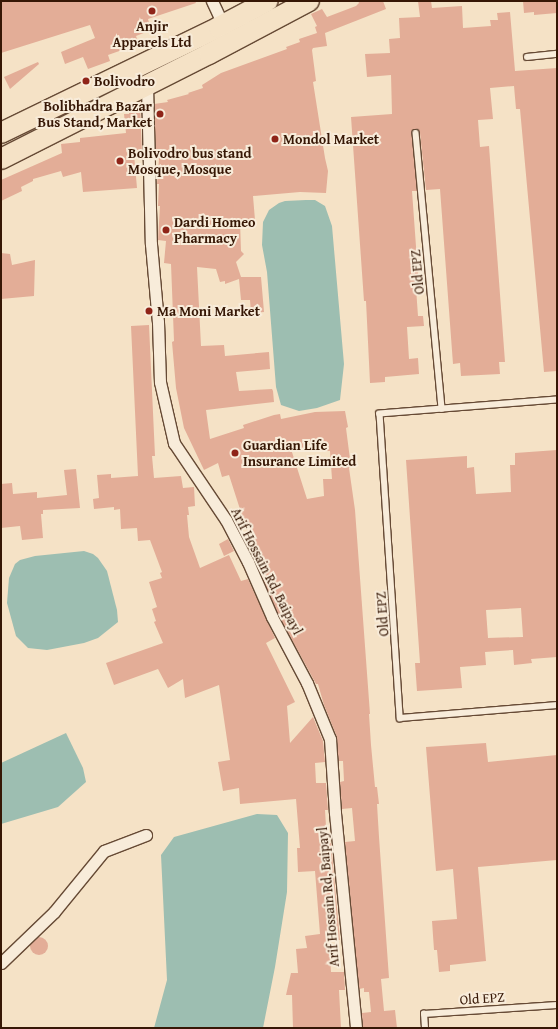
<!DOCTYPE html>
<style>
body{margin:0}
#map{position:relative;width:558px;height:1029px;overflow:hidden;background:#f5e2c6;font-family:"Gentium Book Plus",serif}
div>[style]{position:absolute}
.water>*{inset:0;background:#9dbeb1}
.building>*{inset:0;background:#e3ad97}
.round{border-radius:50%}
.roads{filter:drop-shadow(1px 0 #664a35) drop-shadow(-1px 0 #664a35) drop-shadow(0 1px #664a35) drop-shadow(0 -1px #664a35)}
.lane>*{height:5.5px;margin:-2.75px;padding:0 2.75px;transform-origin:2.75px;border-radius:2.75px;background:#f8ecda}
.street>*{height:11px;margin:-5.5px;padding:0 5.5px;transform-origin:5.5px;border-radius:5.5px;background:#f8ecda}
.highway>*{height:20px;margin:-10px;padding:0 10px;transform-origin:10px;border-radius:10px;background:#f5e2c6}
.dots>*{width:11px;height:11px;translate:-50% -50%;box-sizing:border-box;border:2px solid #f8ecda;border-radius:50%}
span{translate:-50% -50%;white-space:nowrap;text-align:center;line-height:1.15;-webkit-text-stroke:4px #f8ecda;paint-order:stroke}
.poi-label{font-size:14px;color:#361705;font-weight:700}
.left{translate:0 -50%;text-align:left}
.right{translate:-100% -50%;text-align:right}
.street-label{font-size:14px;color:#361705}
.frame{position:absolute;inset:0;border:2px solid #361705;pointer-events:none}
</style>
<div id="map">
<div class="water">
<div style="clip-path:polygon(306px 200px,315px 200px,325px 206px,332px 226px,344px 364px,340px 400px,317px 408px,299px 411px,281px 405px,276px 387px,267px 272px,262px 245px,263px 222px,269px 210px,279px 203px,285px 201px)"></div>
<div style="clip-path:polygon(84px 551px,93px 554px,98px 558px,107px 571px,117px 610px,118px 622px,98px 638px,84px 643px,47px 650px,28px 648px,16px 636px,7px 603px,9px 578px,15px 564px,20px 560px,35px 556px)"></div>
<div style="clip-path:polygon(66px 733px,83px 768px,86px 782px,58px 807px,1px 824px,1px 763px)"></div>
<div style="clip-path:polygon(257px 814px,277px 815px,288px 833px,287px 892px,275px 967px,263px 1028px,154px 1028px,167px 980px,161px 855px,174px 837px)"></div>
</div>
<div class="building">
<div style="clip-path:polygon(1px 1px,195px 1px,196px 3px,148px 19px,151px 30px,136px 36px,139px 44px,108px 55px,110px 61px,88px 69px,83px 57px,65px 64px,61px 52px,95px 38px,90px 25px,1px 53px)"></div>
<div style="clip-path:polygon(evenodd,358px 1px,383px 1px,386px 9px,325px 33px,327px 46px,313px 48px,312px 50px,316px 81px,313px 82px,325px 158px,328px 171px,326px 193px,300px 192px,253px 196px,255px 220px,240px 221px,241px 251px,244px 254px,236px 262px,241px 277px,261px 277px,264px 312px,251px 313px,250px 300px,241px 300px,239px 279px,225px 284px,225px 281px,220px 282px,216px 269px,197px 267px,201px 346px,224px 345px,225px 356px,269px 352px,270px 369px,236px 372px,239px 391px,272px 389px,273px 391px,274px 402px,206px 410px,210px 439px,244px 428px,243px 425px,274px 415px,280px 414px,281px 419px,315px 412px,345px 411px,348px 427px,346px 428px,351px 467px,349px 468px,355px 510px,370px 714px,369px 714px,371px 745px,375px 787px,377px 787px,379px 804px,377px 804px,379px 837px,389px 978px,381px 979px,384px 1011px,395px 1010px,397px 1028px,363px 1028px,362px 1013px,371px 1012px,369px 992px,364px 992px,364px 988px,359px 989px,345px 842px,355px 841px,352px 808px,342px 809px,340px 782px,344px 781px,343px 761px,338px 761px,337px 737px,324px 705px,318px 684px,316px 684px,278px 614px,248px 545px,241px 534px,247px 531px,229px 475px,222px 477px,218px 463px,204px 470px,184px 428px,176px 388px,172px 342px,174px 341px,171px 264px,164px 263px,166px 241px,158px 240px,160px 206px,158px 206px,159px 184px,157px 184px,159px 159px,156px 159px,154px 104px,168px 102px,167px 100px,189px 94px,188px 93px,203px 88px,202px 85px,221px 73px,287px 49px,286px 47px,300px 42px,299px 39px,317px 33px,315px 27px,317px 26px,311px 14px,322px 9px,327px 17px,356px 6px,359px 3px,358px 1px,323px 446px,324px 451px,330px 451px,332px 479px,323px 479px,324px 496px,307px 499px,291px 449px,323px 446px)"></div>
<div style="clip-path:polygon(418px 1px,431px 1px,432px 8px,462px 6px,463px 28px,491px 26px,490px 20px,498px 20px,497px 13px,510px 12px,515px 71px,557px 68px,557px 371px,544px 372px,520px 109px,516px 109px,514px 86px,490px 88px,493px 119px,478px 120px,480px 147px,489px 146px,505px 362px,499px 362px,500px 374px,461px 376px,460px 363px,453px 364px,440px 189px,426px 190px,420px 133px,416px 129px,412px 133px,417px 191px,412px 191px,418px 274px,415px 274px,418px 316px,423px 316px,424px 326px,407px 327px,409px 359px,418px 358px,419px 374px,385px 377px,385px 382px,370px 383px,366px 301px,364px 301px,351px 117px,392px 114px,391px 75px,367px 77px,365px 54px,390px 53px,389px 39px,400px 38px,399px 18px,420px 17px)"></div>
<div style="clip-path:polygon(523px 1px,557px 1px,557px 13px,534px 15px,534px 12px,524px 13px)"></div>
<div style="clip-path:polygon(38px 62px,39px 64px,10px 89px,4px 77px)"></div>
<div style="clip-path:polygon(140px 105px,142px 153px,134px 154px,137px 188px,83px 192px,81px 172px,63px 177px,61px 171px,33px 179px,33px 181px,21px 187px,22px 191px,1px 201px,1px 180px,62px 153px,61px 144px,80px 142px,80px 138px,126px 133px,124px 114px,129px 114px,129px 107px)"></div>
<div style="clip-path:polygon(1px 253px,10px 254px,12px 265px,35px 260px,34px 296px,1px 299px)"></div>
<div style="clip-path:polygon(149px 325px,155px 456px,152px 456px,154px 478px,181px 476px,183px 488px,194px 487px,195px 506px,188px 507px,189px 515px,187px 515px,189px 537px,200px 568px,229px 555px,241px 581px,248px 579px,275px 638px,266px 643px,295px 702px,287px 706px,290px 743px,313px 717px,323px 741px,325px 762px,315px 763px,316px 783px,326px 783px,328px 810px,325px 810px,327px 843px,331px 843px,340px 940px,329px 940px,331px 972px,344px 972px,345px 990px,339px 990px,341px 1028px,293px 1028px,292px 995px,286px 995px,291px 973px,298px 973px,296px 949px,307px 948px,305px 936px,320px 934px,315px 871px,298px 872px,297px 848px,300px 848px,296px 799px,240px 804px,239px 788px,223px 791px,218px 762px,230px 760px,219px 685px,185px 698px,183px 679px,168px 688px,158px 669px,114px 685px,106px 663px,163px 643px,154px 622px,156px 621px,152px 609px,157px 607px,149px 582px,162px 578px,160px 573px,162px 572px,150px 540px,138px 541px,137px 528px,121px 529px,120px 509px,114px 510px,114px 507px,94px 509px,93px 499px,99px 498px,97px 475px,111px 474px,111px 478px,138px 476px,131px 326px)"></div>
<div style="clip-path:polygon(evenodd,557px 450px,557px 657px,531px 659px,532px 663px,514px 665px,513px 650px,485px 652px,486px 665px,460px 667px,462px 688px,417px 691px,415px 663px,420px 663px,406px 460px,467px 456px,467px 468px,474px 467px,476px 494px,511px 492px,510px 465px,515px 465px,515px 453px,557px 450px,521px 608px,523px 637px,488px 638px,486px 610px,521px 608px)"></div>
<div style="clip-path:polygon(76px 469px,80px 508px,43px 510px,43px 514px,41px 514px,43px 538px,22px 540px,20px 526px,1px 528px,1px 484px,12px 483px,13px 494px,37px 492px,37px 498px,67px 495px,64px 470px)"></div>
<div style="clip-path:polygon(228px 539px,234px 551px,224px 556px,219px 544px)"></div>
<div style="clip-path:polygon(486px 743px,488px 762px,557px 755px,557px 860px,478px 867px,486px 961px,450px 965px,450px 971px,439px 972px,437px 950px,434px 950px,432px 921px,457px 919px,453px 869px,436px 871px,426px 747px)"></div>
<div class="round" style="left:30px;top:937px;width:18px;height:18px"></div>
</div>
<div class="roads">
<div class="lane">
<div style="left:527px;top:57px;width:30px;rotate:-6deg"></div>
<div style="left:416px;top:133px;width:277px;rotate:84.6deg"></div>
<div style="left:557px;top:400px;width:178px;rotate:175.5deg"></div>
<div style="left:380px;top:414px;width:305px;rotate:86.2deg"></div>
<div style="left:400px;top:718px;width:158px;rotate:-4.7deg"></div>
<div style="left:425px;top:1028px;width:14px;rotate:-94deg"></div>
<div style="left:424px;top:1014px;width:133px;rotate:-3.9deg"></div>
</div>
<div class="street">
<div style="left:212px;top:1px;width:26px;rotate:65deg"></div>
<div style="left:147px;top:85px;width:159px;rotate:88.6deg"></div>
<div style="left:151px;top:244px;width:78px;rotate:84.9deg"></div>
<div style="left:158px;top:322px;width:60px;rotate:88.1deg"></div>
<div style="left:160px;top:382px;width:63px;rotate:77.1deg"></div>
<div style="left:174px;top:443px;width:93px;rotate:56deg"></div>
<div style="left:226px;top:520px;width:47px;rotate:62.4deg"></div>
<div style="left:248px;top:562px;width:60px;rotate:66.4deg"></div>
<div style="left:272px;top:617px;width:75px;rotate:62.1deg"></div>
<div style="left:307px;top:683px;width:61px;rotate:67.7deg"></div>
<div style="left:330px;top:739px;width:74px;rotate:86.1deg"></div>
<div style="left:335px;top:813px;width:216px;rotate:84.4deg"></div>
<div style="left:1px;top:963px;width:74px;rotate:-43.9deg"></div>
<div style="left:54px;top:912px;width:79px;rotate:-50.7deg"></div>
<div style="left:104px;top:851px;width:45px;rotate:-20.9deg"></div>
</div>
<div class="highway">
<div style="left:1px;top:133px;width:242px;rotate:-25.9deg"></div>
<div style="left:219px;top:27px;width:55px;rotate:-28deg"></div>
<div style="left:1px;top:159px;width:233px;rotate:-26.8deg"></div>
<div style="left:209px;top:54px;width:113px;rotate:-27.9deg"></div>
</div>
</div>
<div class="dots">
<div style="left:152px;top:11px;background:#8f2418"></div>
<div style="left:86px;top:81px;background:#8f2418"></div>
<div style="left:160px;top:114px;background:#8f2418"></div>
<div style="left:275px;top:139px;background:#8f2418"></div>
<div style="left:120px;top:161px;background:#8f2418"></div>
<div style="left:166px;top:230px;background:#8f2418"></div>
<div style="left:149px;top:311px;background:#8f2418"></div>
<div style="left:235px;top:453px;background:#8f2418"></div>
</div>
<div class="poi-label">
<span style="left:152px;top:34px">Anjir<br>Apparels Ltd</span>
<span class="left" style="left:94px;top:81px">Bolivodro</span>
<span class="right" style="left:152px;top:114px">Bolibhadra Bazar<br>Bus Stand, Market</span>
<span class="left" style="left:283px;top:139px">Mondol Market</span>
<span class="left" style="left:128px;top:161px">Bolivodro bus stand<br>Mosque, Mosque</span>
<span class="left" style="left:174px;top:230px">Dardi Homeo<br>Pharmacy</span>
<span class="left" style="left:157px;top:311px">Ma Moni Market</span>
<span class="left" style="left:243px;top:453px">Guardian Life<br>Insurance Limited</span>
</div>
<div class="street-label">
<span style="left:417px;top:272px;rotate:-95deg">Old EPZ</span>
<span style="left:267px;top:571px;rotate:63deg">Arif Hossain Rd, Baipayl</span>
<span style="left:382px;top:614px;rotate:-94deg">Old EPZ</span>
<span style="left:328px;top:897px;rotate:-95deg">Arif Hossain Rd, Baipayl</span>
<span style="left:482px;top:998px;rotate:-4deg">Old EPZ</span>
</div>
<div class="frame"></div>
</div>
